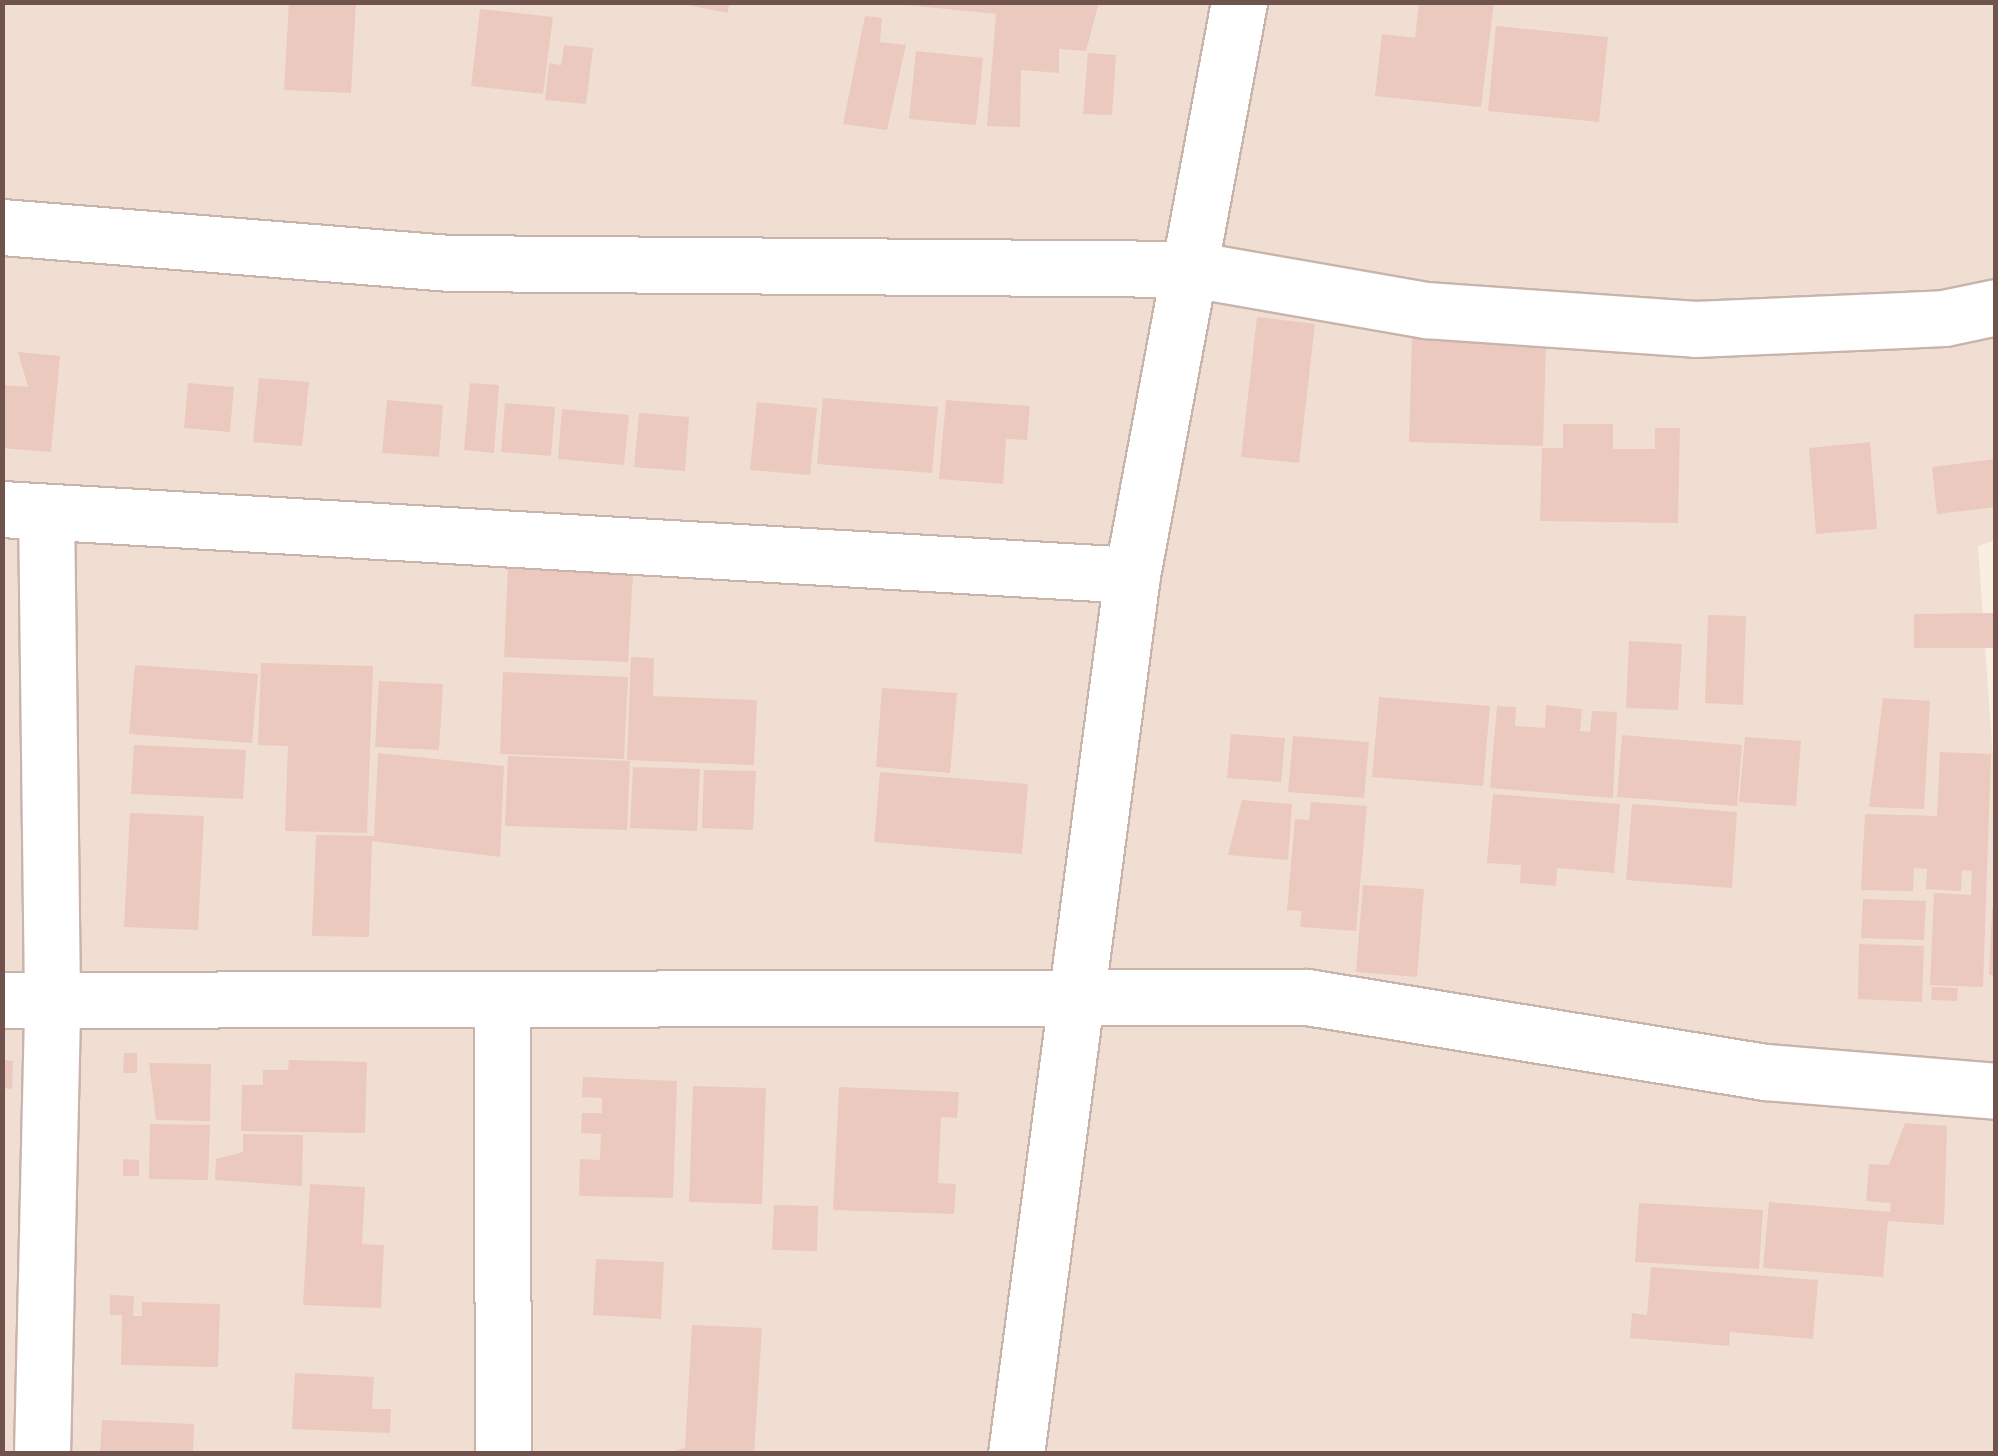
<!DOCTYPE html>
<style>
body{margin:0}
#map{position:relative;width:1998px;height:1456px;overflow:hidden;background:#faeee3;font-family:Karla,sans-serif}
div>[style]{position:absolute}
.residential>*{inset:0;background:#f0ded3}
.building>*{inset:0;background:#ecc9be}
.roads{filter:drop-shadow(2px 0 #c9b4ab) drop-shadow(-2px 0 #c9b4ab) drop-shadow(0 2px #c9b4ab) drop-shadow(0 -2px #c9b4ab)}
.minor>*{height:55px;margin:-27.5px;padding:0 27.5px;transform-origin:27.5px;border-radius:27.5px;background:#fff}
span{translate:-50% -50%;white-space:nowrap;text-align:center;line-height:1.15;-webkit-text-stroke:9px #fdf2e9;paint-order:stroke}
.frame{position:absolute;inset:0;border:5px solid #6f534c;pointer-events:none}
</style>
<div id="map">
<div class="residential">
<div style="clip-path:polygon(3px 3px,1995px 3px,1996px 540px,1978px 546px,1996px 801px,1995px 1453px,3px 1454px)"></div>
</div>
<div class="building">
<div style="clip-path:polygon(289px 2px,356px 2px,351px 93px,284px 90px)"></div>
<div style="clip-path:polygon(673px 2px,729px 2px,728px 13px)"></div>
<div style="clip-path:polygon(878px 2px,1099px 2px,1086px 51px,1059px 49px,1059px 73px,1021px 70px,1020px 127px,987px 126px,996px 14px)"></div>
<div style="clip-path:polygon(1419px 2px,1494px 2px,1481px 107px,1375px 96px,1382px 34px,1415px 38px)"></div>
<div style="clip-path:polygon(480px 9px,553px 17px,543px 94px,471px 86px)"></div>
<div style="clip-path:polygon(865px 16px,882px 18px,880px 42px,906px 45px,887px 130px,843px 124px)"></div>
<div style="clip-path:polygon(1496px 26px,1608px 37px,1599px 122px,1488px 111px)"></div>
<div style="clip-path:polygon(564px 45px,593px 48px,586px 104px,545px 100px,549px 63px,561px 65px)"></div>
<div style="clip-path:polygon(916px 51px,983px 58px,976px 125px,909px 119px)"></div>
<div style="clip-path:polygon(1088px 53px,1116px 55px,1112px 115px,1083px 114px)"></div>
<div style="clip-path:polygon(1257px 317px,1315px 324px,1299px 463px,1241px 457px)"></div>
<div style="clip-path:polygon(1412px 338px,1546px 342px,1543px 446px,1409px 442px)"></div>
<div style="clip-path:polygon(18px 352px,60px 356px,51px 452px,2px 448px,2px 385px,28px 387px)"></div>
<div style="clip-path:polygon(259px 378px,309px 382px,302px 446px,253px 442px)"></div>
<div style="clip-path:polygon(188px 383px,234px 387px,230px 432px,184px 428px)"></div>
<div style="clip-path:polygon(470px 383px,499px 385px,494px 453px,464px 450px)"></div>
<div style="clip-path:polygon(823px 398px,938px 407px,932px 473px,817px 464px)"></div>
<div style="clip-path:polygon(387px 400px,443px 405px,439px 457px,382px 453px)"></div>
<div style="clip-path:polygon(946px 400px,1030px 406px,1027px 440px,1006px 439px,1003px 484px,939px 479px)"></div>
<div style="clip-path:polygon(757px 402px,817px 408px,810px 475px,750px 470px)"></div>
<div style="clip-path:polygon(505px 403px,555px 407px,551px 456px,501px 452px)"></div>
<div style="clip-path:polygon(562px 409px,629px 415px,624px 465px,558px 459px)"></div>
<div style="clip-path:polygon(639px 413px,689px 417px,685px 471px,634px 467px)"></div>
<div style="clip-path:polygon(1563px 424px,1613px 424px,1613px 449px,1655px 449px,1655px 428px,1680px 428px,1678px 523px,1540px 521px,1542px 448px,1563px 448px)"></div>
<div style="clip-path:polygon(1870px 442px,1877px 529px,1816px 534px,1809px 448px)"></div>
<div style="clip-path:polygon(1996px 459px,1996px 507px,1937px 514px,1932px 467px)"></div>
<div style="clip-path:polygon(508px 566px,633px 572px,628px 662px,504px 657px)"></div>
<div style="clip-path:polygon(1996px 613px,1996px 648px,1914px 648px,1914px 614px)"></div>
<div style="clip-path:polygon(1708px 615px,1746px 616px,1743px 705px,1705px 703px)"></div>
<div style="clip-path:polygon(1629px 641px,1682px 644px,1678px 710px,1626px 708px)"></div>
<div style="clip-path:polygon(631px 657px,654px 658px,653px 696px,757px 700px,754px 765px,627px 760px)"></div>
<div style="clip-path:polygon(261px 663px,373px 666px,367px 833px,285px 831px,288px 746px,258px 745px)"></div>
<div style="clip-path:polygon(135px 665px,258px 674px,252px 743px,129px 734px)"></div>
<div style="clip-path:polygon(503px 672px,628px 677px,624px 759px,500px 754px)"></div>
<div style="clip-path:polygon(379px 681px,443px 684px,439px 750px,375px 747px)"></div>
<div style="clip-path:polygon(882px 688px,957px 693px,950px 773px,876px 767px)"></div>
<div style="clip-path:polygon(1379px 697px,1490px 706px,1483px 786px,1372px 777px)"></div>
<div style="clip-path:polygon(1883px 698px,1930px 701px,1924px 809px,1869px 807px)"></div>
<div style="clip-path:polygon(1546px 705px,1582px 709px,1580px 731px,1590px 732px,1592px 711px,1617px 712px,1613px 798px,1490px 788px,1497px 706px,1516px 707px,1515px 726px,1545px 728px)"></div>
<div style="clip-path:polygon(1231px 734px,1285px 738px,1281px 782px,1227px 778px)"></div>
<div style="clip-path:polygon(1622px 735px,1742px 745px,1737px 806px,1617px 797px)"></div>
<div style="clip-path:polygon(1293px 736px,1369px 742px,1364px 798px,1288px 792px)"></div>
<div style="clip-path:polygon(1745px 737px,1801px 741px,1796px 806px,1739px 802px)"></div>
<div style="clip-path:polygon(134px 745px,246px 750px,243px 799px,131px 794px)"></div>
<div style="clip-path:polygon(1940px 752px,1991px 754px,1983px 987px,1930px 985px,1934px 893px,1971px 895px,1972px 871px,1962px 870px,1961px 891px,1926px 889px,1927px 869px,1914px 868px,1913px 891px,1861px 890px,1865px 814px,1937px 816px)"></div>
<div style="clip-path:polygon(378px 753px,504px 766px,500px 857px,372px 841px,369px 937px,312px 936px,316px 835px,374px 836px)"></div>
<div style="clip-path:polygon(508px 756px,630px 761px,627px 830px,505px 826px)"></div>
<div style="clip-path:polygon(633px 767px,700px 769px,697px 831px,630px 828px)"></div>
<div style="clip-path:polygon(704px 770px,756px 771px,753px 830px,702px 828px)"></div>
<div style="clip-path:polygon(880px 772px,1028px 784px,1022px 854px,874px 842px)"></div>
<div style="clip-path:polygon(1493px 794px,1620px 804px,1614px 873px,1557px 868px,1556px 886px,1520px 883px,1521px 865px,1487px 863px)"></div>
<div style="clip-path:polygon(1242px 800px,1292px 804px,1288px 860px,1228px 855px)"></div>
<div style="clip-path:polygon(1311px 802px,1367px 806px,1356px 931px,1300px 927px,1302px 911px,1287px 910px,1295px 819px,1309px 820px)"></div>
<div style="clip-path:polygon(1632px 804px,1737px 812px,1732px 888px,1626px 880px)"></div>
<div style="clip-path:polygon(130px 813px,204px 816px,198px 930px,124px 927px)"></div>
<div style="clip-path:polygon(1363px 885px,1424px 889px,1417px 977px,1356px 972px)"></div>
<div style="clip-path:polygon(1863px 899px,1926px 901px,1924px 940px,1861px 938px)"></div>
<div style="clip-path:polygon(1992px 909px,1996px 909px,1996px 975px,1989px 975px)"></div>
<div style="clip-path:polygon(1859px 944px,1924px 946px,1922px 1002px,1858px 999px)"></div>
<div style="clip-path:polygon(1932px 987px,1958px 988px,1957px 1001px,1931px 1000px)"></div>
<div style="clip-path:polygon(124px 1053px,137px 1053px,137px 1073px,123px 1073px)"></div>
<div style="clip-path:polygon(2px 1060px,13px 1061px,12px 1089px,2px 1088px)"></div>
<div style="clip-path:polygon(289px 1060px,367px 1062px,365px 1133px,241px 1131px,242px 1085px,263px 1085px,263px 1070px,288px 1070px)"></div>
<div style="clip-path:polygon(149px 1063px,211px 1064px,210px 1121px,156px 1120px)"></div>
<div style="clip-path:polygon(583px 1077px,677px 1081px,673px 1198px,579px 1196px,580px 1159px,600px 1160px,601px 1134px,581px 1133px,582px 1113px,602px 1113px,602px 1098px,582px 1097px)"></div>
<div style="clip-path:polygon(693px 1086px,766px 1088px,762px 1204px,689px 1202px)"></div>
<div style="clip-path:polygon(839px 1087px,959px 1092px,957px 1118px,941px 1117px,938px 1183px,956px 1184px,954px 1214px,833px 1210px)"></div>
<div style="clip-path:polygon(1905px 1123px,1947px 1126px,1944px 1225px,1888px 1221px,1883px 1277px,1763px 1268px,1769px 1202px,1890px 1212px,1891px 1203px,1866px 1201px,1869px 1164px,1889px 1165px)"></div>
<div style="clip-path:polygon(150px 1124px,210px 1125px,208px 1180px,149px 1179px)"></div>
<div style="clip-path:polygon(243px 1134px,303px 1135px,302px 1186px,215px 1180px,216px 1159px,243px 1152px)"></div>
<div style="clip-path:polygon(123px 1159px,139px 1160px,139px 1176px,123px 1176px)"></div>
<div style="clip-path:polygon(310px 1184px,365px 1187px,362px 1244px,384px 1245px,381px 1308px,303px 1305px)"></div>
<div style="clip-path:polygon(1639px 1203px,1763px 1210px,1759px 1269px,1635px 1262px)"></div>
<div style="clip-path:polygon(774px 1205px,818px 1206px,817px 1251px,772px 1250px)"></div>
<div style="clip-path:polygon(596px 1259px,664px 1262px,661px 1319px,593px 1315px)"></div>
<div style="clip-path:polygon(1651px 1267px,1818px 1280px,1813px 1339px,1730px 1332px,1729px 1346px,1630px 1338px,1632px 1313px,1647px 1315px)"></div>
<div style="clip-path:polygon(110px 1295px,134px 1296px,133px 1316px,142px 1316px,142px 1302px,220px 1304px,218px 1367px,121px 1365px,122px 1315px,110px 1315px)"></div>
<div style="clip-path:polygon(692px 1325px,762px 1328px,754px 1454px,664px 1454px,685px 1448px)"></div>
<div style="clip-path:polygon(295px 1373px,374px 1377px,372px 1409px,391px 1409px,390px 1433px,292px 1429px)"></div>
<div style="clip-path:polygon(102px 1420px,194px 1424px,193px 1454px,100px 1454px)"></div>
</div>
<div class="roads">
<div class="minor">
<div style="left:2px;top:227px;width:448px;rotate:4.6deg"></div>
<div style="left:449px;top:263px;width:742px;rotate:0.46deg"></div>
<div style="left:1191px;top:269px;width:239px;rotate:9.9deg"></div>
<div style="left:1426px;top:310px;width:270px;rotate:4deg"></div>
<div style="left:1695px;top:329px;width:249px;rotate:-2.5deg"></div>
<div style="left:1944px;top:318px;width:53px;rotate:-11.9deg"></div>
<div style="left:2px;top:509px;width:1132px;rotate:3.34deg"></div>
<div style="left:2px;top:1000px;width:1305px;rotate:-0.13deg"></div>
<div style="left:1307px;top:997px;width:465px;rotate:9.3deg"></div>
<div style="left:1766px;top:1072px;width:231px;rotate:4.7deg"></div>
<div style="left:502px;top:1005px;width:449px;rotate:89.9deg"></div>
<div style="left:42px;top:1454px;width:457px;rotate:-88.7deg"></div>
<div style="left:52px;top:997px;width:484px;rotate:-90.7deg"></div>
<div style="left:1016px;top:1454px;width:887px;rotate:-82.48deg"></div>
<div style="left:1132px;top:575px;width:583px;rotate:-79.42deg"></div>
</div>
</div>
<div class="frame"></div>
</div>
